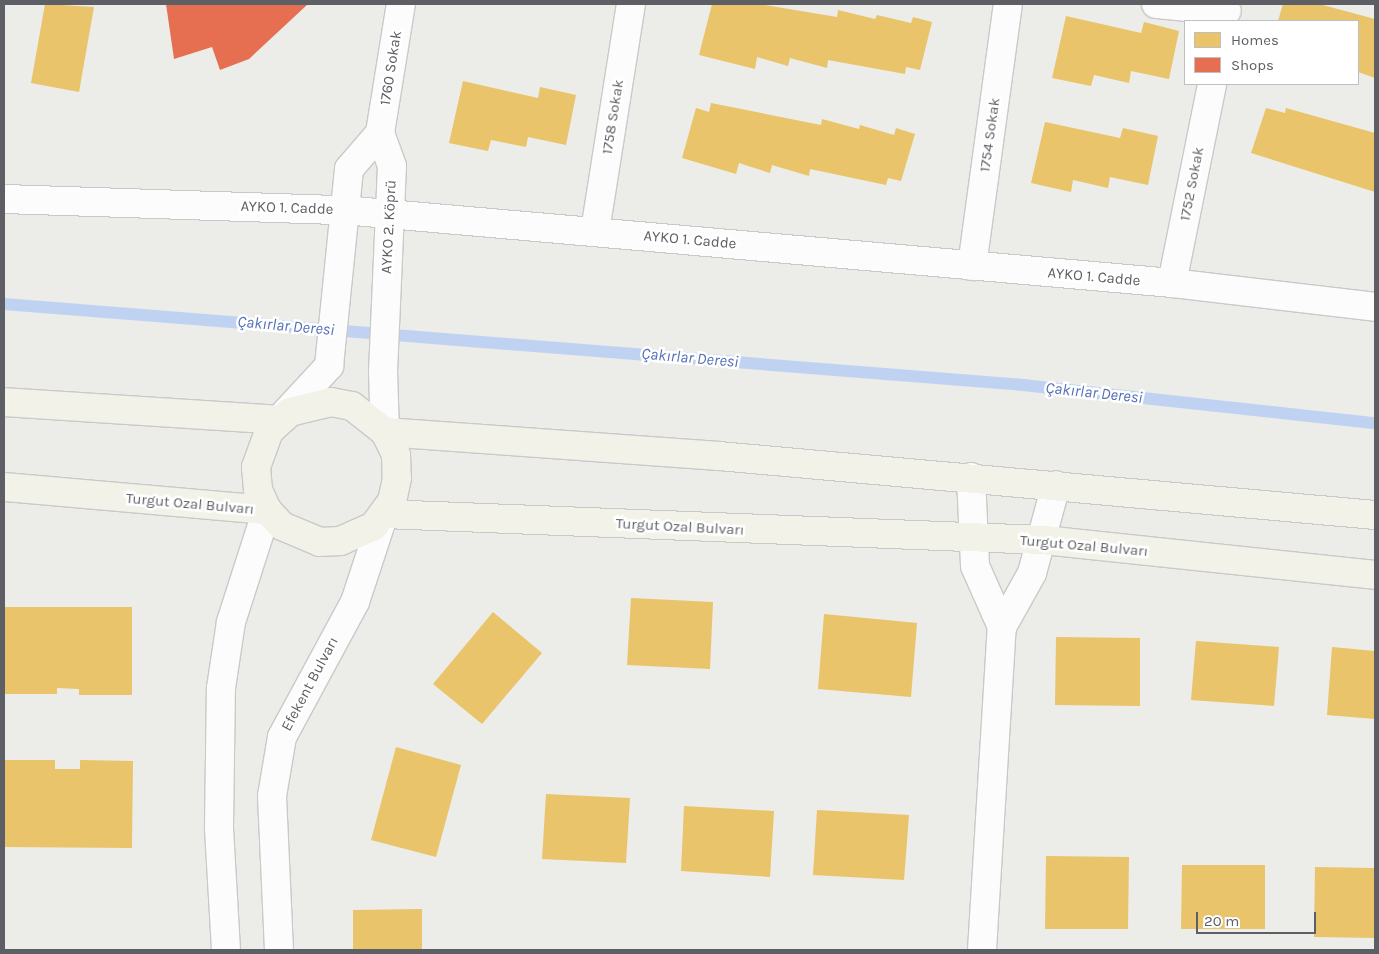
<!DOCTYPE html>
<meta charset="utf-8">
<style>
body{margin:0}
#map{position:relative;width:1379px;height:954px;overflow:hidden;background:#ecece8;font-family:Karla,sans-serif}
div>[style]{position:absolute}
.homes>*{inset:0;background:#e9c46a}
.shops>*{inset:0;background:#e76f51}
.stream>*{height:12px;margin:-6px;padding:0 6px;transform-origin:6px;border-radius:6px;background:#c0d2f2}
.roads{filter:drop-shadow(1px 0 #c9c9ca) drop-shadow(-1px 0 #c9c9ca) drop-shadow(0 1px #c9c9ca) drop-shadow(0 -1px #c9c9ca)}
.street>*{height:28px;margin:-14px;padding:0 14px;transform-origin:14px;border-radius:14px;background:#fcfcfc}
.secondary>*{height:28px;margin:-14px;padding:0 14px;transform-origin:14px;border-radius:14px;background:#fcfcfc}
.primary>*{height:28px;margin:-14px;padding:0 14px;transform-origin:14px;border-radius:14px;background:#f2f2e9}
span{translate:-50% -50%;white-space:nowrap;text-align:center;line-height:1.15;-webkit-text-stroke:5px #fff;paint-order:stroke}
.street-label{font-size:15px;color:#5d5f64}
.water-label{font-size:16px;color:#516eb8;font-style:italic}
.frame{position:absolute;inset:0;border:5px solid #5d5f64;pointer-events:none}
.legend{position:absolute;left:1184px;top:20px;width:175px;height:65px;box-sizing:border-box;background:#fff;border:1px solid #bebfc1;margin:0;padding:6px 9px;list-style:none;font-size:15px;color:#5d5f64}
.legend li{display:flex;align-items:center;gap:10px;height:25px}
.legend b{width:25px;border:1px solid #bebfc1}
.scale{position:absolute;left:1196px;top:912px;width:120px;height:22px;box-sizing:border-box;border:2px solid #5d5f64;border-top:0;padding-left:6px;font-size:15px;line-height:18px;white-space:nowrap;color:#5d5f64;-webkit-text-stroke:4px #fff;paint-order:stroke}
</style>
<div id="map">
<div class="homes">
<div style="clip-path:polygon(45px 4px,94px 7px,79px 92px,31px 83px)"></div>
<div style="clip-path:polygon(712px 4px,759px 4px,837px 17px,838px 10px,875px 19px,877px 15px,911px 23px,913px 17px,932px 22px,920px 70px,906px 67px,905px 74px,828px 60px,827px 68px,790px 58px,788px 66px,757px 57px,755px 69px,699px 55px)"></div>
<div style="clip-path:polygon(1283px 4px,1319px 4px,1375px 19px,1375px 78px,1358px 72px,1358px 21px,1278px 21px)"></div>
<div style="clip-path:polygon(1066px 16px,1141px 33px,1144px 22px,1179px 31px,1169px 79px,1131px 71px,1129px 83px,1094px 75px,1091px 86px,1052px 78px)"></div>
<div style="clip-path:polygon(463px 81px,538px 98px,540px 87px,576px 95px,566px 145px,528px 137px,526px 147px,491px 140px,488px 151px,449px 143px)"></div>
<div style="clip-path:polygon(711px 103px,821px 125px,822px 119px,859px 129px,860px 125px,894px 135px,896px 128px,915px 134px,901px 181px,888px 178px,886px 185px,810px 169px,809px 176px,772px 165px,770px 173px,739px 163px,736px 174px,682px 158px,696px 108px,709px 112px)"></div>
<div style="clip-path:polygon(1266px 108px,1285px 113px,1286px 108px,1375px 133px,1375px 192px,1251px 153px)"></div>
<div style="clip-path:polygon(1045px 122px,1120px 138px,1123px 128px,1158px 136px,1148px 185px,1110px 177px,1108px 188px,1073px 180px,1071px 192px,1031px 183px)"></div>
<div style="clip-path:polygon(631px 598px,713px 602px,710px 669px,627px 665px)"></div>
<div style="clip-path:polygon(4px 607px,132px 607px,132px 695px,79px 695px,79px 689px,57px 688px,57px 694px,4px 694px)"></div>
<div style="clip-path:polygon(493px 612px,542px 653px,482px 724px,433px 684px)"></div>
<div style="clip-path:polygon(824px 614px,917px 623px,911px 697px,818px 689px)"></div>
<div style="clip-path:polygon(1056px 637px,1140px 638px,1140px 706px,1055px 705px)"></div>
<div style="clip-path:polygon(1196px 641px,1279px 647px,1274px 706px,1191px 700px)"></div>
<div style="clip-path:polygon(1332px 647px,1375px 651px,1375px 719px,1327px 715px)"></div>
<div style="clip-path:polygon(396px 747px,461px 765px,436px 857px,371px 840px)"></div>
<div style="clip-path:polygon(4px 760px,55px 760px,55px 769px,80px 769px,80px 760px,133px 761px,132px 848px,4px 847px)"></div>
<div style="clip-path:polygon(546px 794px,630px 798px,626px 863px,542px 859px)"></div>
<div style="clip-path:polygon(684px 806px,774px 811px,770px 877px,681px 871px)"></div>
<div style="clip-path:polygon(817px 810px,909px 815px,904px 880px,813px 875px)"></div>
<div style="clip-path:polygon(1046px 856px,1129px 857px,1128px 929px,1045px 929px)"></div>
<div style="clip-path:polygon(1182px 865px,1265px 865px,1265px 929px,1181px 929px)"></div>
<div style="clip-path:polygon(1315px 867px,1375px 868px,1375px 938px,1314px 937px)"></div>
<div style="clip-path:polygon(422px 909px,422px 950px,353px 950px,353px 910px)"></div>
</div>
<div class="shops">
<div style="clip-path:polygon(166px 4px,308px 4px,249px 59px,220px 70px,212px 47px,174px 59px)"></div>
</div>
<div class="stream">
<div style="left:4px;top:304px;width:1022px;rotate:4.54deg"></div>
<div style="left:1023px;top:385px;width:354px;rotate:6.2deg"></div>
</div>
<div class="roads">
<div class="street">
<div style="left:1156px;top:4px;width:71px;rotate:5.6deg"></div>
<div style="left:595px;top:231px;width:230px;rotate:-81deg"></div>
<div style="left:972px;top:266px;width:264px;rotate:-82.2deg"></div>
<div style="left:1172px;top:283px;width:203px;rotate:-78.6deg"></div>
<div style="left:971px;top:477px;width:89px;rotate:87.4deg"></div>
<div style="left:975px;top:566px;width:67px;rotate:66.1deg"></div>
<div style="left:982px;top:950px;width:324px;rotate:-86.5deg"></div>
<div style="left:1002px;top:627px;width:62px;rotate:-60.9deg"></div>
<div style="left:1032px;top:573px;width:91px;rotate:-74.7deg"></div>
</div>
<div class="secondary">
<div style="left:4px;top:199px;width:339px;rotate:1.9deg"></div>
<div style="left:343px;top:210px;width:832px;rotate:5.03deg"></div>
<div style="left:1172px;top:283px;width:204px;rotate:6.7deg"></div>
<div style="left:279px;top:420px;width:74px;rotate:-47.2deg"></div>
<div style="left:329px;top:366px;width:198px;rotate:-84.2deg"></div>
<div style="left:349px;top:169px;width:48px;rotate:-49.3deg"></div>
<div style="left:385px;top:432px;width:60px;rotate:-91.9deg"></div>
<div style="left:383px;top:372px;width:206px;rotate:-87.5deg"></div>
<div style="left:392px;top:166px;width:35px;rotate:-110deg"></div>
<div style="left:380px;top:133px;width:131px;rotate:-80.8deg"></div>
<div style="left:226px;top:950px;width:123px;rotate:-93.3deg"></div>
<div style="left:219px;top:827px;width:139px;rotate:-89.2deg"></div>
<div style="left:221px;top:688px;width:67px;rotate:-81.4deg"></div>
<div style="left:231px;top:622px;width:118px;rotate:-72.2deg"></div>
<div style="left:279px;top:950px;width:154px;rotate:-92.6deg"></div>
<div style="left:272px;top:796px;width:60px;rotate:-80.4deg"></div>
<div style="left:282px;top:737px;width:153px;rotate:-61.6deg"></div>
<div style="left:355px;top:602px;width:93px;rotate:-71.8deg"></div>
</div>
<div class="primary">
<div style="left:4px;top:402px;width:276px;rotate:3.7deg"></div>
<div style="left:385px;top:432px;width:25px;rotate:64deg"></div>
<div style="left:396px;top:455px;width:23px;rotate:88deg"></div>
<div style="left:397px;top:478px;width:24px;rotate:102deg"></div>
<div style="left:392px;top:501px;width:31px;rotate:126deg"></div>
<div style="left:374px;top:526px;width:36px;rotate:156deg"></div>
<div style="left:341px;top:541px;width:21px;rotate:177deg"></div>
<div style="left:320px;top:542px;width:41px;rotate:-157.2deg"></div>
<div style="left:282px;top:526px;width:22px;rotate:-133deg"></div>
<div style="left:267px;top:510px;width:22px;rotate:-114deg"></div>
<div style="left:258px;top:490px;width:23px;rotate:-95deg"></div>
<div style="left:256px;top:467px;width:38px;rotate:-70deg"></div>
<div style="left:269px;top:431px;width:28px;rotate:-42deg"></div>
<div style="left:290px;top:412px;width:42px;rotate:-13.7deg"></div>
<div style="left:331px;top:402px;width:21px;rotate:11deg"></div>
<div style="left:352px;top:406px;width:42px;rotate:38.2deg"></div>
<div style="left:385px;top:432px;width:335px;rotate:4.1deg"></div>
<div style="left:719px;top:456px;width:659px;rotate:5.14deg"></div>
<div style="left:4px;top:487px;width:264px;rotate:5deg"></div>
<div style="left:384px;top:514px;width:660px;rotate:2.26deg"></div>
<div style="left:1043px;top:540px;width:334px;rotate:6deg"></div>
</div>
</div>
<div class="street-label">
<span style="left:391px;top:68px;rotate:-81deg">1760 Sokak</span>
<span style="left:613px;top:117px;rotate:-81deg">1758 Sokak</span>
<span style="left:990px;top:135px;rotate:-82deg">1754 Sokak</span>
<span style="left:1192px;top:184px;rotate:-79deg">1752 Sokak</span>
<span style="left:287px;top:208px;rotate:2deg">AYKO 1. Cadde</span>
<span style="left:389px;top:227px;rotate:-87deg">AYKO 2. Köprü</span>
<span style="left:690px;top:240px;rotate:5deg">AYKO 1. Cadde</span>
<span style="left:1094px;top:277px;rotate:5deg">AYKO 1. Cadde</span>
<span style="left:190px;top:504px;rotate:5deg">Turgut Ozal Bulvarı</span>
<span style="left:680px;top:527px;rotate:3deg">Turgut Ozal Bulvarı</span>
<span style="left:1084px;top:546px;rotate:5deg">Turgut Ozal Bulvarı</span>
<span style="left:310px;top:684px;rotate:-62deg">Efekent Bulvarı</span>
</div>
<div class="water-label">
<span style="left:286px;top:326px;rotate:5deg">Çakırlar Deresi</span>
<span style="left:690px;top:358px;rotate:5deg">Çakırlar Deresi</span>
<span style="left:1094px;top:393px;rotate:6deg">Çakırlar Deresi</span>
</div>
<div class="frame"></div>
<ul class="legend">
<li><b style="height:14px;background:#e9c46a"></b>Homes</li>
<li><b style="height:14px;background:#e76f51"></b>Shops</li>
</ul>
<div class="scale">20 m</div>
</div>
